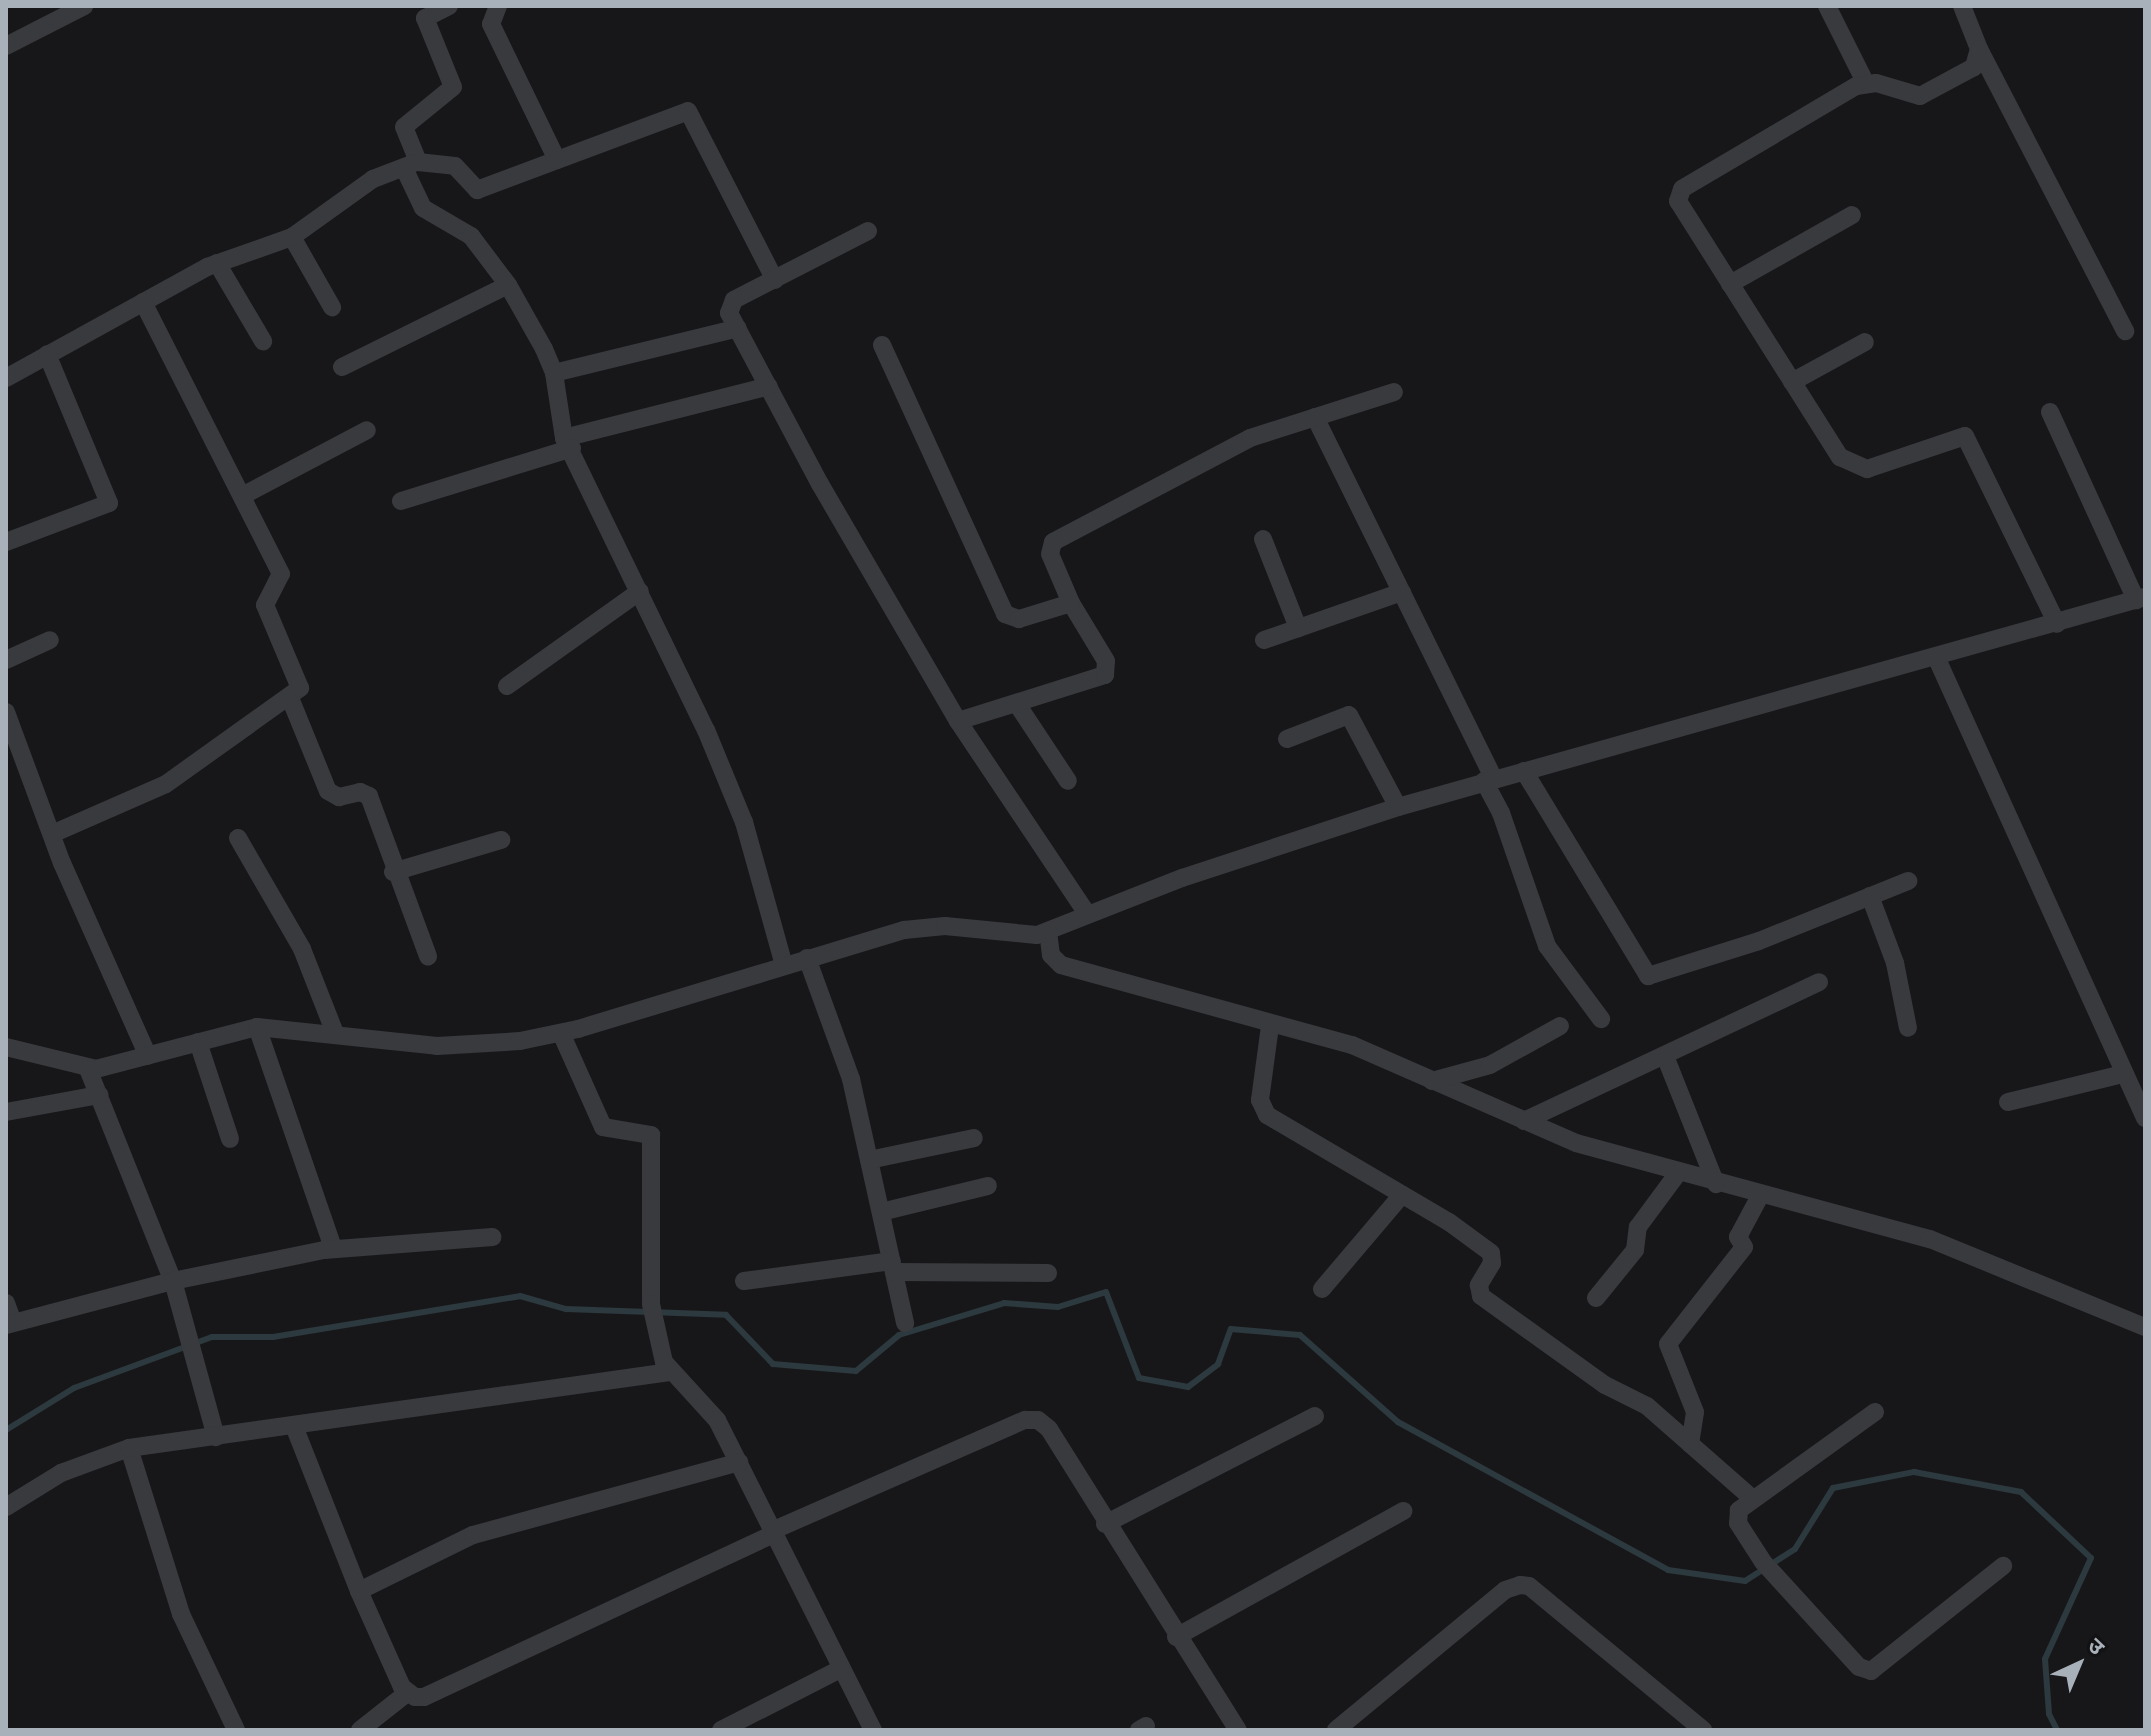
<!DOCTYPE html>
<meta charset="utf-8">
<style>
body{margin:0}
#map{position:relative;width:2151px;height:1736px;overflow:hidden;background:#171719;font-family:"DM Sans","Noto Sans Devanagari",sans-serif}
div>[style]{position:absolute}
.stream>*{height:6px;margin:-3px;padding:0 3px;transform-origin:3px;border-radius:3px;background:#2c393e}
.minor>*{height:18px;margin:-9px;padding:0 9px;transform-origin:9px;border-radius:9px;background:#383a3e}
span{translate:-50% -50%;white-space:nowrap;text-align:center;line-height:1.15;-webkit-text-stroke:6px #121214;paint-order:stroke}
.frame{position:absolute;inset:0;border:8px solid #a8b1ba;pointer-events:none}
.north{position:absolute;left:2039px;top:1624px;width:80px;height:80px;-webkit-text-stroke:6px #121214;paint-order:stroke;rotate:44deg;font-size:22px;font-weight:700;line-height:32px;text-align:center;color:#a8b1ba}
.north::after{content:'';display:block;margin:auto;width:28px;height:36px;background:#a8b1ba;clip-path:polygon(50% 0,100% 100%,50% 72%,0 100%)}
</style>
<div id="map">
<div class="stream">
<div style="left:6px;top:1430px;width:80px;rotate:-31.7deg"></div>
<div style="left:74px;top:1388px;width:147px;rotate:-20.3deg"></div>
<div style="left:212px;top:1337px;width:61px"></div>
<div style="left:273px;top:1337px;width:250px;rotate:-9.4deg"></div>
<div style="left:520px;top:1296px;width:48px;rotate:15.8deg"></div>
<div style="left:566px;top:1309px;width:160px;rotate:2.1deg"></div>
<div style="left:726px;top:1315px;width:68px;rotate:46.2deg"></div>
<div style="left:773px;top:1364px;width:83px;rotate:4.8deg"></div>
<div style="left:856px;top:1371px;width:56px;rotate:-39.9deg"></div>
<div style="left:899px;top:1335px;width:110px;rotate:-16.9deg"></div>
<div style="left:1004px;top:1303px;width:54px;rotate:4.2deg"></div>
<div style="left:1058px;top:1307px;width:50px;rotate:-17.4deg"></div>
<div style="left:1106px;top:1292px;width:92px;rotate:69deg"></div>
<div style="left:1139px;top:1378px;width:50px;rotate:10.4deg"></div>
<div style="left:1188px;top:1387px;width:38px;rotate:-37deg"></div>
<div style="left:1218px;top:1364px;width:37px;rotate:-70deg"></div>
<div style="left:1231px;top:1329px;width:69px;rotate:5deg"></div>
<div style="left:1300px;top:1335px;width:131px;rotate:41.6deg"></div>
<div style="left:1398px;top:1422px;width:308px;rotate:28.7deg"></div>
<div style="left:1668px;top:1570px;width:78px;rotate:8.1deg"></div>
<div style="left:1745px;top:1581px;width:59px;rotate:-32.6deg"></div>
<div style="left:1795px;top:1549px;width:72px;rotate:-58.1deg"></div>
<div style="left:1833px;top:1488px;width:83px;rotate:-11.2deg"></div>
<div style="left:1914px;top:1472px;width:109px;rotate:10.6deg"></div>
<div style="left:2021px;top:1492px;width:96px;rotate:43.3deg"></div>
<div style="left:2091px;top:1558px;width:111px;rotate:114.5deg"></div>
<div style="left:2045px;top:1659px;width:55px;rotate:85.8deg"></div>
<div style="left:2049px;top:1714px;width:18px;rotate:63deg"></div>
</div>
<div class="minor">
<div style="left:449px;top:6px;width:27px;rotate:153deg"></div>
<div style="left:425px;top:18px;width:74px;rotate:67.9deg"></div>
<div style="left:453px;top:87px;width:63px;rotate:140.8deg"></div>
<div style="left:404px;top:127px;width:38px;rotate:68deg"></div>
<div style="left:418px;top:162px;width:37px;rotate:6deg"></div>
<div style="left:455px;top:166px;width:33px;rotate:47deg"></div>
<div style="left:477px;top:190px;width:225px;rotate:-20.5deg"></div>
<div style="left:688px;top:111px;width:190px;rotate:62.8deg"></div>
<div style="left:498px;top:6px;width:19px;rotate:111deg"></div>
<div style="left:491px;top:24px;width:151px;rotate:64.1deg"></div>
<div style="left:1827px;top:6px;width:85px;rotate:63.4deg"></div>
<div style="left:1962px;top:6px;width:46px;rotate:68.4deg"></div>
<div style="left:1979px;top:49px;width:19px;rotate:106deg"></div>
<div style="left:1974px;top:67px;width:61px;rotate:151.8deg"></div>
<div style="left:1920px;top:96px;width:46px;rotate:-163.5deg"></div>
<div style="left:1876px;top:83px;width:20px;rotate:171deg"></div>
<div style="left:1856px;top:86px;width:202px;rotate:149.4deg"></div>
<div style="left:1682px;top:189px;width:13px;rotate:108deg"></div>
<div style="left:1678px;top:201px;width:303px;rotate:57.7deg"></div>
<div style="left:1840px;top:457px;width:30px;rotate:24deg"></div>
<div style="left:1867px;top:469px;width:103px;rotate:-18.6deg"></div>
<div style="left:1965px;top:436px;width:209px;rotate:63.9deg"></div>
<div style="left:6px;top:46px;width:88px;rotate:-27.1deg"></div>
<div style="left:1979px;top:49px;width:318px;rotate:62.6deg"></div>
<div style="left:404px;top:168px;width:44px;rotate:64.6deg"></div>
<div style="left:423px;top:208px;width:56px;rotate:30.3deg"></div>
<div style="left:471px;top:236px;width:61px;rotate:52.9deg"></div>
<div style="left:508px;top:285px;width:73px;rotate:60.6deg"></div>
<div style="left:544px;top:349px;width:26px;rotate:67deg"></div>
<div style="left:554px;top:373px;width:66px;rotate:81.3deg"></div>
<div style="left:564px;top:438px;width:325px;rotate:64.1deg"></div>
<div style="left:706px;top:730px;width:100px;rotate:67.6deg"></div>
<div style="left:744px;top:822px;width:148px;rotate:74.4deg"></div>
<div style="left:868px;top:231px;width:151px;rotate:152.8deg"></div>
<div style="left:734px;top:300px;width:14px;rotate:111deg"></div>
<div style="left:729px;top:313px;width:194px;rotate:62deg"></div>
<div style="left:820px;top:484px;width:274px;rotate:59.8deg"></div>
<div style="left:958px;top:721px;width:232px;rotate:56.2deg"></div>
<div style="left:292px;top:237px;width:81px;rotate:60.3deg"></div>
<div style="left:217px;top:263px;width:91px;rotate:59.5deg"></div>
<div style="left:1730px;top:284px;width:140px;rotate:-29.5deg"></div>
<div style="left:882px;top:345px;width:296px;rotate:65.4deg"></div>
<div style="left:1005px;top:614px;width:15px;rotate:20deg"></div>
<div style="left:1019px;top:619px;width:54px;rotate:-17.1deg"></div>
<div style="left:342px;top:367px;width:185px;rotate:-26.3deg"></div>
<div style="left:554px;top:373px;width:189px;rotate:-13.7deg"></div>
<div style="left:6px;top:378px;width:230px;rotate:-28.9deg"></div>
<div style="left:207px;top:267px;width:90px;rotate:-19.4deg"></div>
<div style="left:292px;top:237px;width:100px;rotate:-35.6deg"></div>
<div style="left:373px;top:179px;width:42px;rotate:-21deg"></div>
<div style="left:1792px;top:382px;width:83px;rotate:-28.7deg"></div>
<div style="left:2050px;top:412px;width:207px;rotate:65.4deg"></div>
<div style="left:1315px;top:417px;width:404px;rotate:63.7deg"></div>
<div style="left:564px;top:438px;width:211px;rotate:-14.2deg"></div>
<div style="left:242px;top:496px;width:141px;rotate:-27.8deg"></div>
<div style="left:401px;top:501px;width:179px;rotate:-17.2deg"></div>
<div style="left:1263px;top:539px;width:96px;rotate:68.5deg"></div>
<div style="left:6px;top:542px;width:110px;rotate:-20.7deg"></div>
<div style="left:109px;top:503px;width:161px;rotate:-112.6deg"></div>
<div style="left:1264px;top:640px;width:146px;rotate:-19.2deg"></div>
<div style="left:1937px;top:659px;width:504px;rotate:65.62deg"></div>
<div style="left:6px;top:660px;width:48px;rotate:-24.4deg"></div>
<div style="left:507px;top:686px;width:163px;rotate:-35.5deg"></div>
<div style="left:290px;top:698px;width:100px;rotate:67.8deg"></div>
<div style="left:328px;top:791px;width:13px;rotate:29deg"></div>
<div style="left:339px;top:797px;width:22px;rotate:-13deg"></div>
<div style="left:360px;top:792px;width:10px;rotate:24deg"></div>
<div style="left:369px;top:796px;width:171px;rotate:69.8deg"></div>
<div style="left:1017px;top:704px;width:92px;rotate:56.5deg"></div>
<div style="left:6px;top:712px;width:161px;rotate:69.7deg"></div>
<div style="left:62px;top:863px;width:211px;rotate:66deg"></div>
<div style="left:958px;top:721px;width:154px;rotate:-17.4deg"></div>
<div style="left:1105px;top:675px;width:14px;rotate:-86deg"></div>
<div style="left:1106px;top:661px;width:68px;rotate:-121.1deg"></div>
<div style="left:1071px;top:603px;width:53px;rotate:-113.2deg"></div>
<div style="left:1050px;top:554px;width:12px;rotate:-76deg"></div>
<div style="left:1053px;top:542px;width:223px;rotate:-27.8deg"></div>
<div style="left:1250px;top:438px;width:151px;rotate:-17.7deg"></div>
<div style="left:1287px;top:739px;width:66px;rotate:-21.2deg"></div>
<div style="left:1349px;top:715px;width:104px;rotate:62deg"></div>
<div style="left:1524px;top:771px;width:240px;rotate:58.8deg"></div>
<div style="left:1648px;top:976px;width:116px;rotate:-17.5deg"></div>
<div style="left:1759px;top:941px;width:161px;rotate:-21.9deg"></div>
<div style="left:1484px;top:781px;width:36px;rotate:62deg"></div>
<div style="left:1501px;top:813px;width:141px;rotate:70.9deg"></div>
<div style="left:1547px;top:946px;width:91px;rotate:53.5deg"></div>
<div style="left:52px;top:834px;width:124px;rotate:-23.7deg"></div>
<div style="left:166px;top:784px;width:165px;rotate:-35.6deg"></div>
<div style="left:300px;top:688px;width:90px;rotate:-112.9deg"></div>
<div style="left:265px;top:605px;width:35px;rotate:-63deg"></div>
<div style="left:281px;top:574px;width:305px;rotate:-116.9deg"></div>
<div style="left:238px;top:838px;width:128px;rotate:60deg"></div>
<div style="left:302px;top:949px;width:90px;rotate:68.6deg"></div>
<div style="left:393px;top:872px;width:113px;rotate:-16.5deg"></div>
<div style="left:1870px;top:896px;width:72px;rotate:69.5deg"></div>
<div style="left:1895px;top:963px;width:66px;rotate:78.7deg"></div>
<div style="left:1048px;top:931px;width:24px;rotate:83deg"></div>
<div style="left:1051px;top:955px;width:14px;rotate:45deg"></div>
<div style="left:1061px;top:965px;width:302px;rotate:15.4deg"></div>
<div style="left:1352px;top:1045px;width:244px;rotate:23.6deg"></div>
<div style="left:1576px;top:1143px;width:367px;rotate:15.2deg"></div>
<div style="left:1930px;top:1239px;width:232px;rotate:22.3deg"></div>
<div style="left:807px;top:958px;width:129px;rotate:70deg"></div>
<div style="left:851px;top:1079px;width:250px;rotate:77.5deg"></div>
<div style="left:1270px;top:1026px;width:75px;rotate:97.7deg"></div>
<div style="left:1260px;top:1100px;width:17px;rotate:65deg"></div>
<div style="left:1267px;top:1115px;width:211px;rotate:30.5deg"></div>
<div style="left:1449px;top:1222px;width:52px;rotate:36.4deg"></div>
<div style="left:1491px;top:1253px;width:10px;rotate:84deg"></div>
<div style="left:1492px;top:1263px;width:26px;rotate:121deg"></div>
<div style="left:1479px;top:1285px;width:11px;rotate:80deg"></div>
<div style="left:1481px;top:1296px;width:153px;rotate:35.7deg"></div>
<div style="left:1605px;top:1385px;width:47px;rotate:26.6deg"></div>
<div style="left:1647px;top:1406px;width:141px;rotate:41.3deg"></div>
<div style="left:257px;top:1027px;width:234px;rotate:71deg"></div>
<div style="left:561px;top:1033px;width:103px;rotate:65.9deg"></div>
<div style="left:603px;top:1127px;width:49px;rotate:9.5deg"></div>
<div style="left:651px;top:1135px;width:169px;rotate:90deg"></div>
<div style="left:651px;top:1304px;width:59px;rotate:77.4deg"></div>
<div style="left:664px;top:1362px;width:79px;rotate:47.6deg"></div>
<div style="left:717px;top:1420px;width:347px;rotate:63.3deg"></div>
<div style="left:198px;top:1042px;width:102px;rotate:71.7deg"></div>
<div style="left:6px;top:1047px;width:93px;rotate:13.7deg"></div>
<div style="left:96px;top:1069px;width:166px;rotate:-14.6deg"></div>
<div style="left:257px;top:1027px;width:181px;rotate:6deg"></div>
<div style="left:437px;top:1046px;width:83px;rotate:-3.4deg"></div>
<div style="left:520px;top:1041px;width:59px;rotate:-11.7deg"></div>
<div style="left:578px;top:1029px;width:341px;rotate:-16.9deg"></div>
<div style="left:904px;top:930px;width:41px;rotate:-5.6deg"></div>
<div style="left:945px;top:926px;width:92px;rotate:5.6deg"></div>
<div style="left:1037px;top:935px;width:156px;rotate:-21.5deg"></div>
<div style="left:1182px;top:878px;width:227px;rotate:-18.2deg"></div>
<div style="left:1398px;top:807px;width:776px;rotate:-15.7deg"></div>
<div style="left:1665px;top:1056px;width:138px;rotate:68.3deg"></div>
<div style="left:88px;top:1069px;width:228px;rotate:68.2deg"></div>
<div style="left:173px;top:1281px;width:162px;rotate:74.6deg"></div>
<div style="left:1432px;top:1081px;width:60px;rotate:-15.4deg"></div>
<div style="left:1490px;top:1065px;width:80px;rotate:-29.1deg"></div>
<div style="left:2008px;top:1102px;width:118px;rotate:-13.7deg"></div>
<div style="left:6px;top:1112px;width:95px;rotate:-10.4deg"></div>
<div style="left:1524px;top:1121px;width:326px;rotate:-25.2deg"></div>
<div style="left:869px;top:1160px;width:107px;rotate:-11.8deg"></div>
<div style="left:881px;top:1212px;width:110px;rotate:-13.7deg"></div>
<div style="left:894px;top:1272px;width:154px;rotate:0.4deg"></div>
<div style="left:744px;top:1281px;width:149px;rotate:-7.7deg"></div>
<div style="left:1322px;top:1289px;width:121px;rotate:-49.7deg"></div>
<div style="left:1596px;top:1298px;width:62px;rotate:-50.9deg"></div>
<div style="left:1635px;top:1250px;width:23px;rotate:-83deg"></div>
<div style="left:1638px;top:1227px;width:67px;rotate:-53.5deg"></div>
<div style="left:6px;top:1303px;width:20px;rotate:70deg"></div>
<div style="left:6px;top:1325px;width:173px;rotate:-14.8deg"></div>
<div style="left:173px;top:1281px;width:154px;rotate:-11.6deg"></div>
<div style="left:324px;top:1250px;width:169px;rotate:-4.4deg"></div>
<div style="left:1875px;top:1412px;width:168px;rotate:144.2deg"></div>
<div style="left:1739px;top:1510px;width:13px;rotate:94deg"></div>
<div style="left:1738px;top:1523px;width:46px;rotate:57.3deg"></div>
<div style="left:1763px;top:1562px;width:142px;rotate:47.6deg"></div>
<div style="left:1859px;top:1667px;width:13px;rotate:18deg"></div>
<div style="left:1871px;top:1671px;width:169px;rotate:-38.5deg"></div>
<div style="left:294px;top:1426px;width:177px;rotate:68.5deg"></div>
<div style="left:359px;top:1591px;width:105px;rotate:65.9deg"></div>
<div style="left:402px;top:1687px;width:16px;rotate:38deg"></div>
<div style="left:415px;top:1697px;width:9px"></div>
<div style="left:424px;top:1697px;width:388px;rotate:-25deg"></div>
<div style="left:1690px;top:1444px;width:32px;rotate:-81deg"></div>
<div style="left:1695px;top:1412px;width:73px;rotate:-111.7deg"></div>
<div style="left:1668px;top:1344px;width:123px;rotate:-51.9deg"></div>
<div style="left:1744px;top:1247px;width:12px;rotate:-121deg"></div>
<div style="left:1738px;top:1237px;width:47px;rotate:-61.8deg"></div>
<div style="left:129px;top:1448px;width:174px;rotate:72.6deg"></div>
<div style="left:181px;top:1614px;width:128px;rotate:64.6deg"></div>
<div style="left:6px;top:1507px;width:65px;rotate:-31.7deg"></div>
<div style="left:61px;top:1473px;width:72px;rotate:-20.2deg"></div>
<div style="left:129px;top:1448px;width:546px;rotate:-8deg"></div>
<div style="left:1105px;top:1524px;width:236px;rotate:-27.2deg"></div>
<div style="left:774px;top:1530px;width:274px;rotate:-23.7deg"></div>
<div style="left:1025px;top:1420px;width:13px"></div>
<div style="left:1038px;top:1420px;width:14px;rotate:39deg"></div>
<div style="left:1049px;top:1429px;width:355px;rotate:57.9deg"></div>
<div style="left:359px;top:1591px;width:127px;rotate:-26.2deg"></div>
<div style="left:473px;top:1535px;width:276px;rotate:-15.3deg"></div>
<div style="left:1176px;top:1637px;width:260px;rotate:-29deg"></div>
<div style="left:360px;top:1730px;width:60px;rotate:-38.2deg"></div>
<div style="left:721px;top:1730px;width:134px;rotate:-27.1deg"></div>
<div style="left:1139px;top:1730px;width:8px;rotate:-30deg"></div>
<div style="left:1336px;top:1730px;width:219px;rotate:-39.6deg"></div>
<div style="left:1505px;top:1590px;width:16px;rotate:-18deg"></div>
<div style="left:1520px;top:1585px;width:9px;rotate:6deg"></div>
<div style="left:1529px;top:1586px;width:226px;rotate:39.6deg"></div>
</div>
<div class="frame"></div>
<div class="north">उ</div>
</div>
